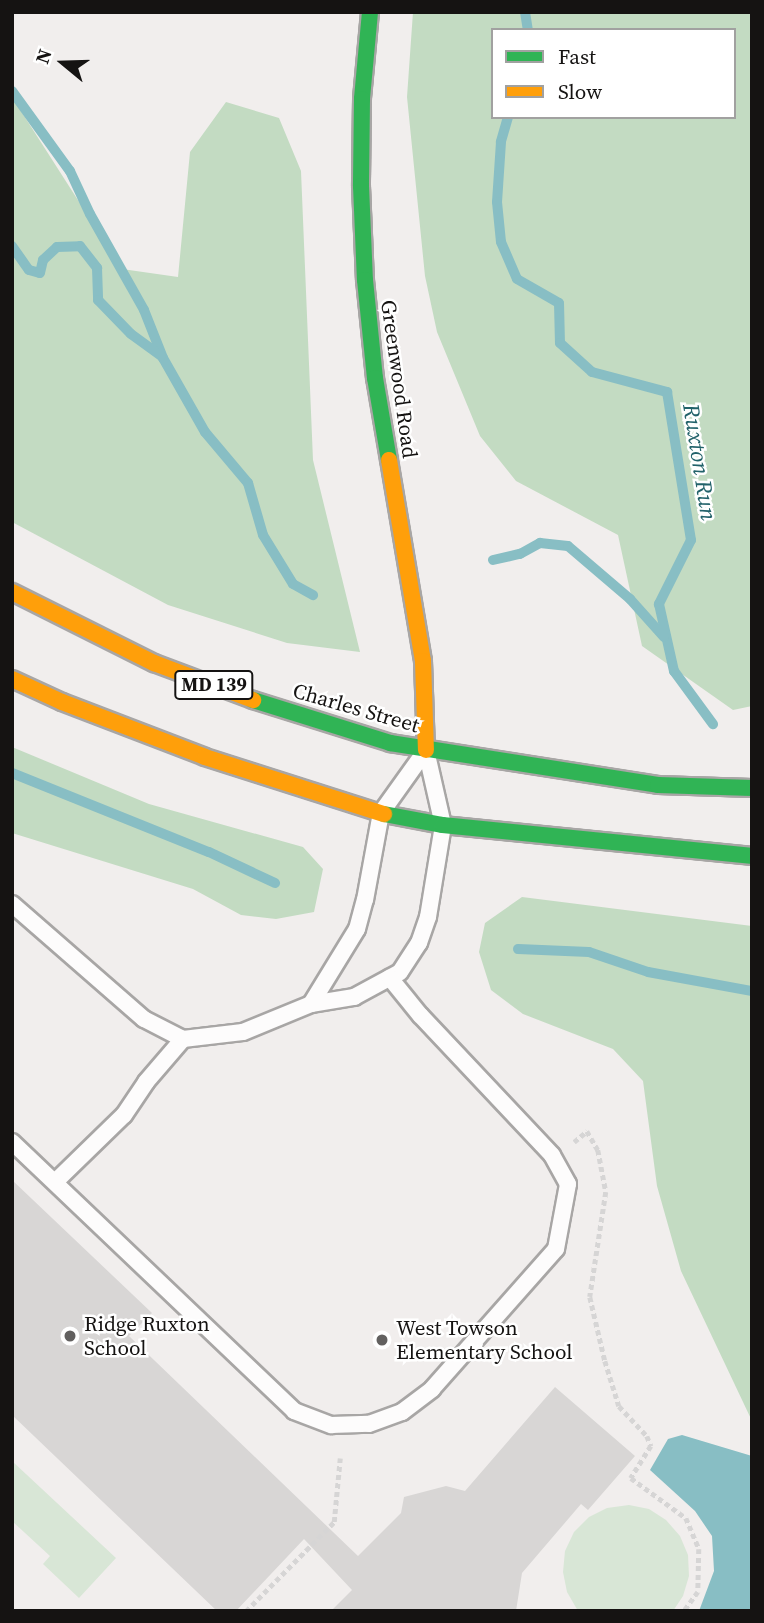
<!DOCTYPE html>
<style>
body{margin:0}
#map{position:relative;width:764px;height:1623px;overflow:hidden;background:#f1eeed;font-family:"Source Serif 4",serif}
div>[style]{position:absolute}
.green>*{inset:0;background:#d8e6d6}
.forest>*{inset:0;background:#c3dbc2}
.water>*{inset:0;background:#88bec4}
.stream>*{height:10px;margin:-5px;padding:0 5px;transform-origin:5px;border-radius:5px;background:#88bec4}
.building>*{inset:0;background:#d8d6d5}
.path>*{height:4.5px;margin-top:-2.25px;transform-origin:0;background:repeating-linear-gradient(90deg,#d6d5d5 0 5px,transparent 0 8.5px)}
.roads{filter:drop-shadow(2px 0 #a8a6a5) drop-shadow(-2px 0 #a8a6a5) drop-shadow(0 2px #a8a6a5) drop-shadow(0 -2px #a8a6a5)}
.lane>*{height:16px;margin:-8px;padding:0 8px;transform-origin:8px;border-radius:8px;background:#fdfcfc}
.fast>*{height:16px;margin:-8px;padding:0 8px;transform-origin:8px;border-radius:8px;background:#30b455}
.slow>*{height:16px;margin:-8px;padding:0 8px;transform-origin:8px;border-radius:8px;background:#ff9f0a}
.dots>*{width:19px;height:19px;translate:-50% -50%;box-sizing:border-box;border:4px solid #fff;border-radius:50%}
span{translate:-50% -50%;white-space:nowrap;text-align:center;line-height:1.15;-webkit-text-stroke:5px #fff;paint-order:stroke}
.shield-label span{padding:2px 5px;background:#fff;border:2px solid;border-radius:5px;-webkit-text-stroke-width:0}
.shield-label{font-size:19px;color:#151312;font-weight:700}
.street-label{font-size:21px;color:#151312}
.poi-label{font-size:21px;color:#151312}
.left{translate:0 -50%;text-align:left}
.water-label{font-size:23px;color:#22626a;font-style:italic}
.frame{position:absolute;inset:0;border:14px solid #151312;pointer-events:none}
.legend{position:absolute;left:491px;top:28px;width:245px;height:91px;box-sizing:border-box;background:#fff;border:2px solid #a1a1a0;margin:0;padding:9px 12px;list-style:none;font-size:21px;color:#151312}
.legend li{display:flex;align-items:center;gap:14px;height:35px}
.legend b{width:35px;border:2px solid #a1a1a0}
.north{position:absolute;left:28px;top:28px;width:70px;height:70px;-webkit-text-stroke:5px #fff;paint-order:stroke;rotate:289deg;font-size:19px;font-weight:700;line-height:28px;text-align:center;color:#151312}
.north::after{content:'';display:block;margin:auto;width:24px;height:32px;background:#151312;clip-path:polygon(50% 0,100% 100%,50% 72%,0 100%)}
</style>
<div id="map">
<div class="green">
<div style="clip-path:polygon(12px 1461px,116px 1558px,79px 1598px,43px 1564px,50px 1556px,12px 1521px)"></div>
<div style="clip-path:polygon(629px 1505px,649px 1509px,666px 1520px,680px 1536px,688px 1555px,689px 1576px,683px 1596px,673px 1611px,578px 1611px,567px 1592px,563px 1572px,565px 1551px,574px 1532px,589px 1517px,607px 1508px)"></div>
</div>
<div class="forest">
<div style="clip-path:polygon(evenodd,413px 12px,752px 12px,752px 706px,733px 710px,642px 646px,618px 535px,516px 481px,480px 436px,437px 332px,425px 276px,407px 97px,413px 12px,493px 30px,734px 30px,734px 117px,493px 117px,493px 30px)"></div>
<div style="clip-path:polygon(12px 97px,122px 269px,178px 277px,190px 152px,226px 102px,279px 118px,301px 171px,313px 460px,360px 652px,287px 643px,168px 605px,12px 522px)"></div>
<div style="clip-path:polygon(12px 747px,149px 804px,303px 847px,323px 869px,314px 912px,276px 919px,241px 915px,193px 889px,12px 833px)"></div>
<div style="clip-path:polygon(522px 897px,752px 926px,752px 1421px,681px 1271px,657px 1186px,643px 1081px,613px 1049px,523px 1014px,491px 990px,479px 952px,485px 923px)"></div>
</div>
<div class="water">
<div style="clip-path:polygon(682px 1435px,752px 1456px,752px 1611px,699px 1611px,714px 1571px,712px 1536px,695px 1511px,650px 1470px,668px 1439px)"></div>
</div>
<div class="stream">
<div style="left:525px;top:12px;width:18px;rotate:81deg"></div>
<div style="left:12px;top:91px;width:99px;rotate:54.1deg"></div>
<div style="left:70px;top:171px;width:47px;rotate:65.1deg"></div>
<div style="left:90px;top:214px;width:110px;rotate:60.6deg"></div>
<div style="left:144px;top:310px;width:52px;rotate:68.4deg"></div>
<div style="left:163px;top:358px;width:85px;rotate:60.4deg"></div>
<div style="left:205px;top:432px;width:67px;rotate:49.9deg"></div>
<div style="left:248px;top:483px;width:54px;rotate:73.9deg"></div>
<div style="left:263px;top:535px;width:57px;rotate:58.5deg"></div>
<div style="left:293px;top:584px;width:23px;rotate:29deg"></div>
<div style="left:508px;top:117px;width:26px;rotate:106deg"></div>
<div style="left:501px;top:142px;width:60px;rotate:93.8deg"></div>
<div style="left:497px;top:202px;width:40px;rotate:84.3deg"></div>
<div style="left:501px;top:242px;width:40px;rotate:66.6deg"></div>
<div style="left:517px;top:279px;width:48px;rotate:29.7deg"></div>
<div style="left:559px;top:303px;width:40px;rotate:88.6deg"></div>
<div style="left:560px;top:343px;width:43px;rotate:42.2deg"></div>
<div style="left:592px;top:372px;width:78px;rotate:14.9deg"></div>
<div style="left:667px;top:392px;width:150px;rotate:80.8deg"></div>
<div style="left:691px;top:540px;width:72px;rotate:116.6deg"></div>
<div style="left:659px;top:604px;width:69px;rotate:77.4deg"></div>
<div style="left:674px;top:671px;width:66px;rotate:53.7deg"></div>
<div style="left:12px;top:246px;width:29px;rotate:55deg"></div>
<div style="left:29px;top:270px;width:11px;rotate:15deg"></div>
<div style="left:40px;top:273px;width:13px;rotate:-77deg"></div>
<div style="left:43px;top:260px;width:19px;rotate:-43deg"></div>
<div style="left:57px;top:247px;width:23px;rotate:-2deg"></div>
<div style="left:80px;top:246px;width:28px;rotate:52deg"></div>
<div style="left:97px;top:268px;width:32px;rotate:88deg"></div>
<div style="left:98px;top:300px;width:47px;rotate:45.9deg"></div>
<div style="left:131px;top:334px;width:37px;rotate:36deg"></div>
<div style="left:493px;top:560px;width:28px;rotate:-13deg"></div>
<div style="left:520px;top:554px;width:23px;rotate:-29deg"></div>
<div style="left:540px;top:543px;width:28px;rotate:6deg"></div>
<div style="left:568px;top:546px;width:82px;rotate:40.5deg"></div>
<div style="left:630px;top:599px;width:51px;rotate:48.2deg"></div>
<div style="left:12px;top:773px;width:212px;rotate:21.9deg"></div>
<div style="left:209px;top:852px;width:73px;rotate:25.2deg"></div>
<div style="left:518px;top:949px;width:71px;rotate:2.4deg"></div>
<div style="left:589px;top:952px;width:62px;rotate:18.7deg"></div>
<div style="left:648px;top:972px;width:106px;rotate:10.4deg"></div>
</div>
<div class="building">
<div style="clip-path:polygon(12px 1180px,152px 1313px,129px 1336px,358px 1556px,401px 1513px,404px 1497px,446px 1486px,465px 1491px,555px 1387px,635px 1456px,588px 1510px,581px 1504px,522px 1573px,516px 1611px,331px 1611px,352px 1590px,304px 1539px,236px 1611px,217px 1611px,12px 1415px)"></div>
</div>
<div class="path">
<div style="left:574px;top:1142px;width:17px;rotate:-40deg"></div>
<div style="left:587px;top:1131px;width:22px;rotate:60deg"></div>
<div style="left:598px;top:1150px;width:43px;rotate:79.2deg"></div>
<div style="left:606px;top:1192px;width:106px;rotate:98.7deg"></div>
<div style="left:590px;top:1297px;width:66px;rotate:76.8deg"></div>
<div style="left:605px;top:1361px;width:47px;rotate:72.7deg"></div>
<div style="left:619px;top:1406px;width:41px;rotate:47deg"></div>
<div style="left:647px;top:1436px;width:11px;rotate:68deg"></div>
<div style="left:651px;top:1446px;width:38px;rotate:122deg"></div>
<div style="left:631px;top:1478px;width:68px;rotate:36deg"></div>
<div style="left:686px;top:1518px;width:34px;rotate:67deg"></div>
<div style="left:699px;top:1549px;width:43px;rotate:91.3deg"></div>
<div style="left:698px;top:1592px;width:24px;rotate:126deg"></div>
<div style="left:208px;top:1611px;width:2px"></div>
<div style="left:246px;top:1611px;width:125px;rotate:-45.3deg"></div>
<div style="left:334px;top:1522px;width:64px;rotate:-84.6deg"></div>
</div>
<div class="roads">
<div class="lane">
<div style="left:12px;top:904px;width:175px;rotate:41.1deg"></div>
<div style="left:144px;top:1019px;width:44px;rotate:27.1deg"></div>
<div style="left:183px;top:1039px;width:60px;rotate:-6.7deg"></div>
<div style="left:243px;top:1032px;width:74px;rotate:-22.4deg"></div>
<div style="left:311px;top:1004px;width:44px;rotate:-9.2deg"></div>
<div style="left:354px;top:997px;width:52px;rotate:-28.5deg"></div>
<div style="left:400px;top:972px;width:35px;rotate:-57deg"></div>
<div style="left:419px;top:943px;width:28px;rotate:-71deg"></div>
<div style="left:428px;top:917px;width:93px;rotate:-80.7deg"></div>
<div style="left:443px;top:825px;width:77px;rotate:-102.8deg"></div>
<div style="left:311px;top:1004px;width:88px;rotate:-58.5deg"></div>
<div style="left:357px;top:929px;width:30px;rotate:-75deg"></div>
<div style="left:365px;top:900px;width:88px;rotate:-79.6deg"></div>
<div style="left:381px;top:813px;width:77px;rotate:-54.5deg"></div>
<div style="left:12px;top:1142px;width:390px;rotate:43.6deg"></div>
<div style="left:294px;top:1411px;width:40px;rotate:21deg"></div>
<div style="left:331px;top:1425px;width:38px;rotate:-2deg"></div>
<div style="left:369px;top:1424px;width:35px;rotate:-20deg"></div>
<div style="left:402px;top:1412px;width:38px;rotate:-37deg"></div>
<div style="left:432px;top:1389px;width:187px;rotate:-48.5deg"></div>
<div style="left:556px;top:1249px;width:66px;rotate:-79.5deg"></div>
<div style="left:568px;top:1184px;width:33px;rotate:-119deg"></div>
<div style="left:552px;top:1155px;width:192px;rotate:-133.3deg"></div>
<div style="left:420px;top:1015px;width:48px;rotate:-129deg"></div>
<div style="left:55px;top:1182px;width:96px;rotate:-44.2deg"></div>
<div style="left:124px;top:1115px;width:40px;rotate:-56deg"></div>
<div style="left:146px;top:1082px;width:57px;rotate:-49.3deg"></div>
</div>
<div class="fast">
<div style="left:370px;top:12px;width:87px;rotate:95.3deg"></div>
<div style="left:362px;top:99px;width:87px;rotate:90.7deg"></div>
<div style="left:361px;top:186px;width:94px;rotate:87.6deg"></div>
<div style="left:365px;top:280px;width:99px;rotate:84.2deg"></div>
<div style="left:375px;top:378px;width:83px;rotate:80.3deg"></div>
<div style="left:253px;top:700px;width:144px;rotate:17.4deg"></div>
<div style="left:390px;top:743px;width:271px;rotate:8.9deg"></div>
<div style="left:658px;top:785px;width:94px;rotate:1.8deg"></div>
<div style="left:384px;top:814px;width:60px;rotate:10.6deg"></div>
<div style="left:443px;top:825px;width:311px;rotate:5.7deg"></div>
</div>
<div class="slow">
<div style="left:389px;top:460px;width:204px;rotate:80.4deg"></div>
<div style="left:423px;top:661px;width:89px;rotate:88.1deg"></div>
<div style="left:12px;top:592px;width:159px;rotate:26.6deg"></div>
<div style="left:154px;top:663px;width:106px;rotate:20.5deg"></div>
<div style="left:12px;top:679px;width:55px;rotate:24.7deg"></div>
<div style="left:62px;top:702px;width:153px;rotate:21deg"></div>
<div style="left:205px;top:757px;width:188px;rotate:17.7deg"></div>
</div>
</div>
<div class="dots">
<div style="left:70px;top:1336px;background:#62605f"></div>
<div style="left:382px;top:1340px;background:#62605f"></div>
</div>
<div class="shield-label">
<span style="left:214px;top:685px">MD 139</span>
</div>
<div class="street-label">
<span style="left:399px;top:379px;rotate:82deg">Greenwood Road</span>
<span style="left:356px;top:708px;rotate:16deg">Charles Street</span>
</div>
<div class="poi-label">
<span class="left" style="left:84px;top:1336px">Ridge Ruxton<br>School</span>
<span class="left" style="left:396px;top:1340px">West Towson<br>Elementary School</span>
</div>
<div class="water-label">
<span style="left:700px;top:462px;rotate:81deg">Ruxton Run</span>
</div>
<div class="frame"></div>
<ul class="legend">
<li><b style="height:9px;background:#30b455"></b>Fast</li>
<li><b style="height:9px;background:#ff9f0a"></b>Slow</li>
</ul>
<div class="north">N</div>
</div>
